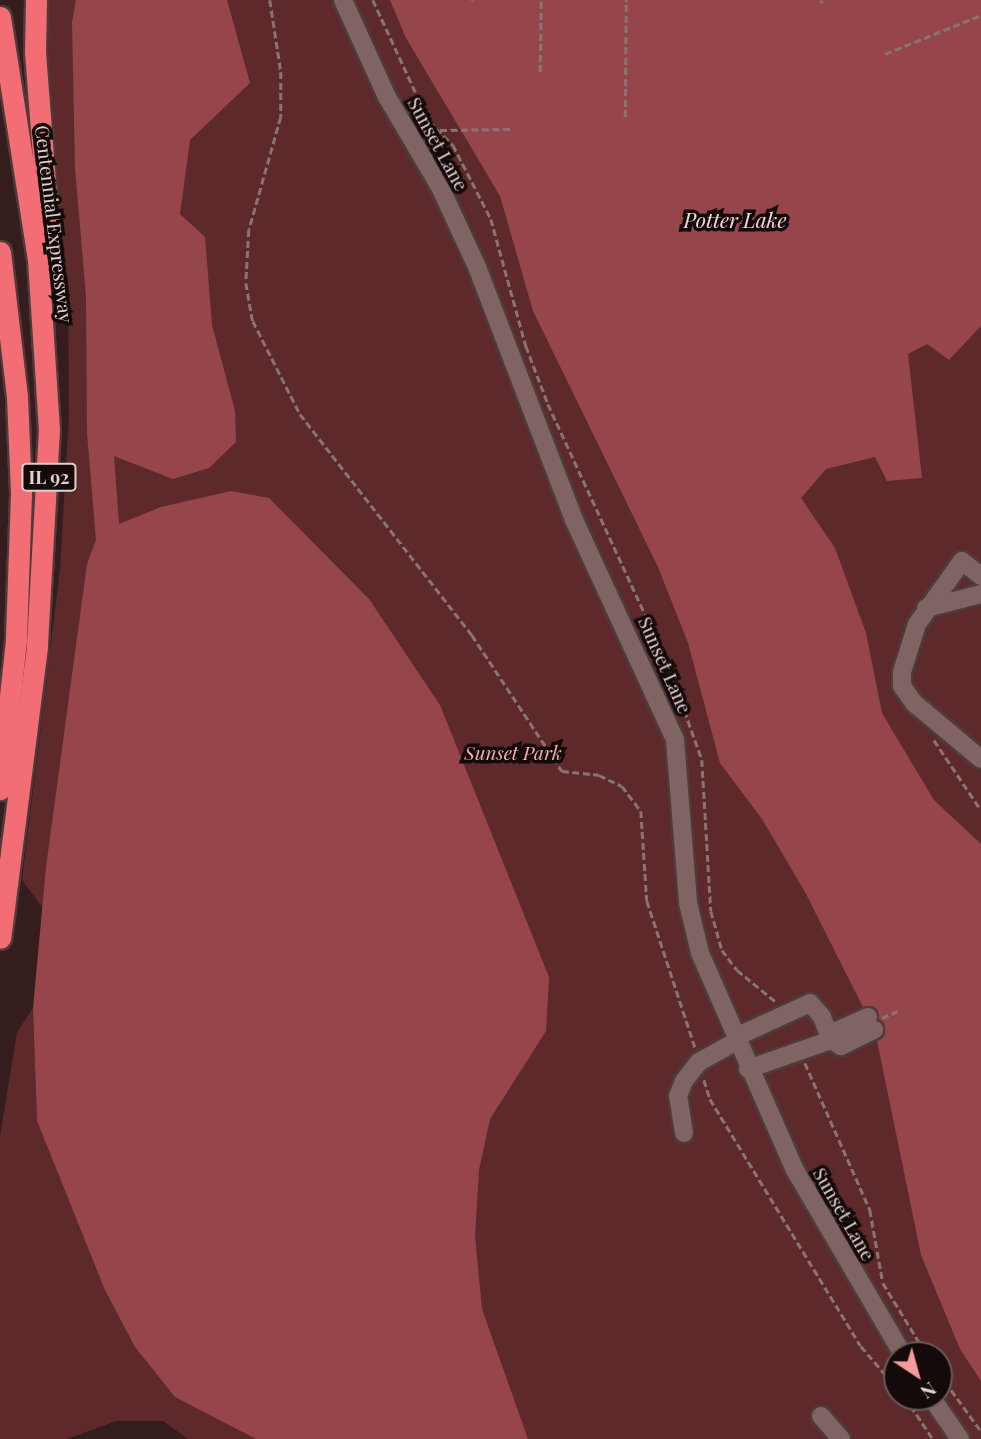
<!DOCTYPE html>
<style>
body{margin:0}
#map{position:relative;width:981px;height:1439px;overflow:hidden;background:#351d1d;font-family:"Playfair Display",serif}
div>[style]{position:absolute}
.green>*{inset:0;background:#5d292b}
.water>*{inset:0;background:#96464a}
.path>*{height:2.5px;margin-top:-1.25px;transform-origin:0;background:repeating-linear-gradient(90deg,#897474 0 7px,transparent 0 10.5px)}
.roads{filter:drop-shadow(2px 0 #4e3b3b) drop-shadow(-2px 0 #4e3b3b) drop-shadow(0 2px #4e3b3b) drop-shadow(0 -2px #4e3b3b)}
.minor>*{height:18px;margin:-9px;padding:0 9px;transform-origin:9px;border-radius:9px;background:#806363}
.highway>*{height:21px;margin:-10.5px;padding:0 10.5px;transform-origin:10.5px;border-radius:10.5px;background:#f26d74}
span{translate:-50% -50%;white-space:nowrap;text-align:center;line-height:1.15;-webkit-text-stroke:7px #150a0a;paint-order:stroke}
.shield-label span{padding:2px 5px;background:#150a0a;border:2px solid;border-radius:5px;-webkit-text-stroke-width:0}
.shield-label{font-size:18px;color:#e1d0d0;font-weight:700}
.street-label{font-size:19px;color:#e1d0d0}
.park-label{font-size:19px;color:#f4afae;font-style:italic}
.water-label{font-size:21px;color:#f2d9d9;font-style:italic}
.north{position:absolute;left:883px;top:1341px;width:70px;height:70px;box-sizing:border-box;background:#150a0a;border:2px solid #675959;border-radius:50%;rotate:144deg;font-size:19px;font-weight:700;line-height:28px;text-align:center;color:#e1d0d0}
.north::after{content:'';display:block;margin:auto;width:24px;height:32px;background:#f59b9c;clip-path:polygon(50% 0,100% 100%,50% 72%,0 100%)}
</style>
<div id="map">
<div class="green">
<div style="clip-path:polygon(evenodd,46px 0,981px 0,981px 1439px,285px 1439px,324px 1287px,22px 880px,60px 570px,69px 414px,68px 292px,50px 95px,46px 0,897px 1355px,939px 1355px,939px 1397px,897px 1397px,897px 1355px)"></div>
<div style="clip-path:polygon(33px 1008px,37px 1121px,104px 1288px,222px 1418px,256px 1439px,188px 1439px,163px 1421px,116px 1421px,67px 1439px,0 1439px,0 1136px,17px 1032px)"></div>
</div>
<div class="water">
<div style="clip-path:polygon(76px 0,227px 0,250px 83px,190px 140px,180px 214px,205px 237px,212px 325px,235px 411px,236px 442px,209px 468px,173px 479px,114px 456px,119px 524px,161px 507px,231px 491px,269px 498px,369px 599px,440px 705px,549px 977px,546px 1031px,490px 1119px,479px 1170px,475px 1236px,482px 1309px,528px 1439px,256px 1439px,175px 1397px,135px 1347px,104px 1288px,37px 1121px,33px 1008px,46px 867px,87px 564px,96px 540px,87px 433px,86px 296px,75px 168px,72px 23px)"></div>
<div style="clip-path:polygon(390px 0,981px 0,981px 326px,949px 360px,927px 344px,908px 354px,922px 478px,887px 481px,875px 457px,826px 469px,801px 498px,835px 548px,866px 633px,882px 713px,934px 800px,981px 844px,981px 1381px,960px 1349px,921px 1255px,875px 1031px,805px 892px,762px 819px,720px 763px,688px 643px,658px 567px,533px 311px,500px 196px,406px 38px)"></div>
</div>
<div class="path">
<div style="left:270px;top:0;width:73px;rotate:81.3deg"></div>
<div style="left:281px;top:72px;width:45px;rotate:90deg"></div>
<div style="left:281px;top:117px;width:117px;rotate:105.8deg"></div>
<div style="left:249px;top:230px;width:53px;rotate:93.2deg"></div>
<div style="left:246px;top:283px;width:39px;rotate:80deg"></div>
<div style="left:253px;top:321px;width:104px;rotate:63.2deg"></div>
<div style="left:300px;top:414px;width:280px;rotate:52.1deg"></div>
<div style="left:472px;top:635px;width:163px;rotate:56.5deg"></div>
<div style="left:562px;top:771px;width:37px;rotate:6deg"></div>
<div style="left:599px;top:775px;width:25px;rotate:26deg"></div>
<div style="left:622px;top:786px;width:31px;rotate:53deg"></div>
<div style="left:641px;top:811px;width:90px;rotate:86.2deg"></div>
<div style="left:647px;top:901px;width:154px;rotate:71.8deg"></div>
<div style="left:373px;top:0;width:133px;rotate:65.2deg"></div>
<div style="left:429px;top:121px;width:34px;rotate:45deg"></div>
<div style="left:453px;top:145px;width:83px;rotate:62.8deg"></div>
<div style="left:491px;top:219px;width:132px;rotate:74.6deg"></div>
<div style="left:526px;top:346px;width:62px;rotate:69.2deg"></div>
<div style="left:548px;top:404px;width:283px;rotate:65.2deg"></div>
<div style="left:667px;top:661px;width:105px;rotate:70.5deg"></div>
<div style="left:702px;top:760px;width:151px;rotate:86.6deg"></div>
<div style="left:711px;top:911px;width:41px;rotate:74.2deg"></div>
<div style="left:722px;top:950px;width:25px;rotate:53deg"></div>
<div style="left:737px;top:970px;width:49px;rotate:39.2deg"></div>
<div style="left:822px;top:0;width:3px;rotate:90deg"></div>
<div style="left:472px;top:1px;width:1px;rotate:-90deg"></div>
<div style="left:885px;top:54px;width:104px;rotate:-22.1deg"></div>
<div style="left:540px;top:72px;width:72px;rotate:-89.2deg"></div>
<div style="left:625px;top:117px;width:117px;rotate:-89.5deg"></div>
<div style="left:440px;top:130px;width:70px;rotate:-0.8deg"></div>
<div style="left:934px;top:740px;width:84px;rotate:56.1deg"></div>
<div style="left:882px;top:1018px;width:17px;rotate:-24deg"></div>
<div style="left:805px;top:1063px;width:161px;rotate:66.1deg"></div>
<div style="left:870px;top:1210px;width:74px;rotate:79.9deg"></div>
<div style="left:883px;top:1283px;width:84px;rotate:58.6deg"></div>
<div style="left:704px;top:1080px;width:20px;rotate:72deg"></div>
<div style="left:710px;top:1099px;width:289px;rotate:58.6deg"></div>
<div style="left:861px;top:1346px;width:55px;rotate:49.4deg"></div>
<div style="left:939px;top:1373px;width:72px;rotate:54.1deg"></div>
<div style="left:905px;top:1397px;width:50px;rotate:56.3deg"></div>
</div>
<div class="roads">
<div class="minor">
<div style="left:343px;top:0;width:107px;rotate:65.6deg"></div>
<div style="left:387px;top:97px;width:104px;rotate:59.5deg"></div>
<div style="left:440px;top:187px;width:88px;rotate:65.2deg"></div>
<div style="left:477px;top:267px;width:271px;rotate:69deg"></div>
<div style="left:574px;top:520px;width:242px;rotate:65.3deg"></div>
<div style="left:675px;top:740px;width:164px;rotate:85.4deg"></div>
<div style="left:688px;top:903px;width:51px;rotate:76.5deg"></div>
<div style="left:700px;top:953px;width:237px;rotate:66.4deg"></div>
<div style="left:795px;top:1170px;width:214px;rotate:59.7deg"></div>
<div style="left:981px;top:576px;width:24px;rotate:-142deg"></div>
<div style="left:962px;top:561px;width:77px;rotate:125.5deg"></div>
<div style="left:917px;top:624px;width:50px;rotate:107.4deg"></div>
<div style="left:902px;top:672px;width:14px;rotate:90deg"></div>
<div style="left:902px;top:686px;width:21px;rotate:55deg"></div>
<div style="left:914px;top:703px;width:87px;rotate:39.9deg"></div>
<div style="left:926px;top:608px;width:57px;rotate:-14.3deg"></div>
<div style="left:868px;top:1017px;width:34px;rotate:156deg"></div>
<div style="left:837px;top:1031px;width:11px;rotate:124deg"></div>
<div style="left:831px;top:1040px;width:12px;rotate:31deg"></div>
<div style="left:841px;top:1046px;width:37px;rotate:-26deg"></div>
<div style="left:736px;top:1037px;width:81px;rotate:-24.7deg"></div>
<div style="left:810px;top:1003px;width:18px;rotate:49deg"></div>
<div style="left:822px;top:1017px;width:25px;rotate:69deg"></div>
<div style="left:831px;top:1040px;width:88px;rotate:160.7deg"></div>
<div style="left:684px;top:1133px;width:37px;rotate:-99deg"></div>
<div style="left:678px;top:1096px;width:16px;rotate:-68deg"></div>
<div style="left:684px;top:1081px;width:24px;rotate:-52deg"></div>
<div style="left:699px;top:1062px;width:43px;rotate:-28.9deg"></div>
<div style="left:931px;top:1397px;width:51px;rotate:55.4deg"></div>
<div style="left:821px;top:1416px;width:30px;rotate:49deg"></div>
</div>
<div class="highway">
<div style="left:36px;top:0;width:52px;rotate:91.1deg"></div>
<div style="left:35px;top:52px;width:220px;rotate:85.6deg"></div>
<div style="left:0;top:17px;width:246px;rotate:81.1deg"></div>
<div style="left:38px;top:260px;width:169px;rotate:86.3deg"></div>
<div style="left:49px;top:429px;width:218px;rotate:93.2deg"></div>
<div style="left:37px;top:647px;width:293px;rotate:97.2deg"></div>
<div style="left:0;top:252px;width:146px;rotate:83.3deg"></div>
<div style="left:17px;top:397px;width:97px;rotate:87.6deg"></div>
<div style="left:21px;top:494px;width:146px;rotate:92deg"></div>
<div style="left:16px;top:640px;width:150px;rotate:96.1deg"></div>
</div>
</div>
<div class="shield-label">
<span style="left:49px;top:477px">IL 92</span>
</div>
<div class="street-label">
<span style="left:438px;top:144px;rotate:61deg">Sunset Lane</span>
<span style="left:54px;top:224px;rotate:83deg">Centennial Expressway</span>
<span style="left:665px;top:665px;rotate:66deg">Sunset Lane</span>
<span style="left:844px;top:1214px;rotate:60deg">Sunset Lane</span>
</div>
<div class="park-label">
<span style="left:513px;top:753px">Sunset Park</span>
</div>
<div class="water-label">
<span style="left:735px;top:219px">Potter Lake</span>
</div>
<div class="north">N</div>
</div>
